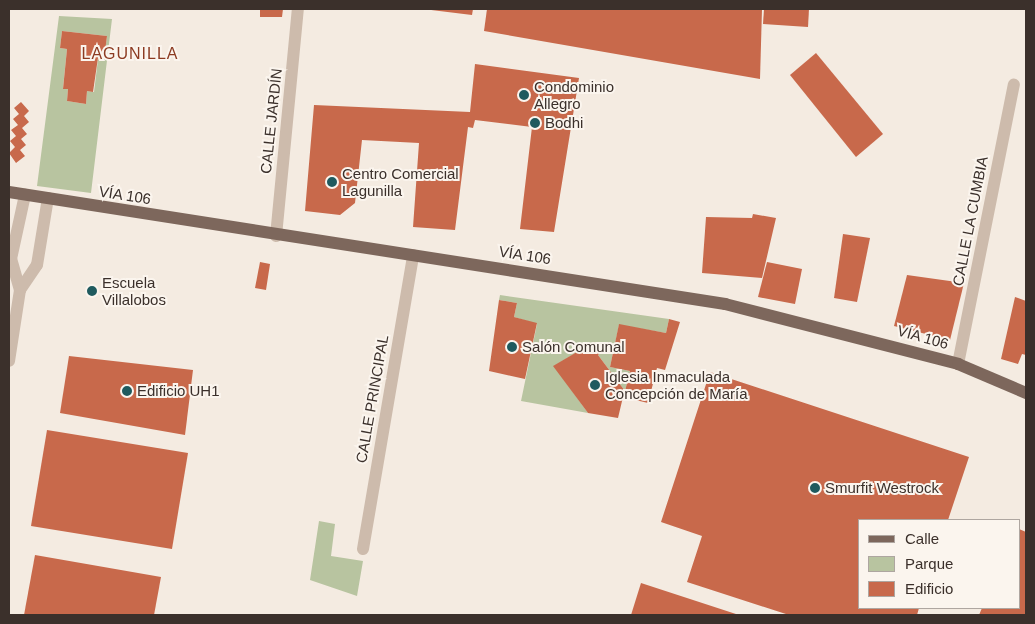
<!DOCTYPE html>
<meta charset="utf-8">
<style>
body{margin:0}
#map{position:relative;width:1035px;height:624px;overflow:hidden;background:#f4ebe1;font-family:Helvetica,sans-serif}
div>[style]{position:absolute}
.green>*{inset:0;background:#b8c4a0}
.building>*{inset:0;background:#c8694b}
.minor>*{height:12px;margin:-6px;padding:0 6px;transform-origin:6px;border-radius:6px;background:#cdbbac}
.major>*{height:12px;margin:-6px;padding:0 6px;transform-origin:6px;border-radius:6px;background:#7d675c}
.dots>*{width:14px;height:14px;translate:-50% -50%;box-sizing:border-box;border:2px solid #fbf5ee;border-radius:50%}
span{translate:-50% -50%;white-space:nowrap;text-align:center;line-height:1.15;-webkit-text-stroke:4px #fbf5ee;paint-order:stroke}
.poi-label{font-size:15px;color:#3b302b}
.left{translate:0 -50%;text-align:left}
.street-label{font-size:15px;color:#3b302b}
.neighbourhood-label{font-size:16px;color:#8c3b22;letter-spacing:1px}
.frame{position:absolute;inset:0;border:10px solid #3b302b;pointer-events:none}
.legend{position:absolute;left:858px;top:519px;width:162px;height:90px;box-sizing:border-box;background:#fbf5ee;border:1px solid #aea6a0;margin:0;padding:6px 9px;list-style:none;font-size:15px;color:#3b302b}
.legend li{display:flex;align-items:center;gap:10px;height:25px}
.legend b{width:25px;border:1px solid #aea6a0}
</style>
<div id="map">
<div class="green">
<div style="clip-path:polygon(evenodd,59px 16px,112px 19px,91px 193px,37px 186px,59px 16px,62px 31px,107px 36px,105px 52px,99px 51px,94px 92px,87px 91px,86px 104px,67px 101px,68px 89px,63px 88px,67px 49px,60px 48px,62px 31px)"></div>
<div style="clip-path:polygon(500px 295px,669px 319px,666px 333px,619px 325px,610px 367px,630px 371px,625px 391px,598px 355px,601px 352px,594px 342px,554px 366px,588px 413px,521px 401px,537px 324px,514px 317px,517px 303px,499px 300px)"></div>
<div style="clip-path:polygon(319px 521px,335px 524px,331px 556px,363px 561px,357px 596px,310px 580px)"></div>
</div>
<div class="building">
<div style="clip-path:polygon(260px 9px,283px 9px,282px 17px,260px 17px)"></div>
<div style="clip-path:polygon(423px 9px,473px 9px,472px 15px)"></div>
<div style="clip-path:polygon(487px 9px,762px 9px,760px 79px,484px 31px)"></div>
<div style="clip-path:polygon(764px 9px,809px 9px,808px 27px,763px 24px)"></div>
<div style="clip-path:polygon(62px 31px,107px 36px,105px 52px,99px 51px,93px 92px,87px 91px,86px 104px,67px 101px,68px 89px,63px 89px,67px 49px,60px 48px)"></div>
<div style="clip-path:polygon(816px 53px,883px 134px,856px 157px,790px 75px)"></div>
<div style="clip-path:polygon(475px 64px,579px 78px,554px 232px,520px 229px,532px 127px,475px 120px,473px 128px,468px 127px,455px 230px,413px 227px,419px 143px,362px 140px,355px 203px,340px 215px,305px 211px,314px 105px,470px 112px)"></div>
<div style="clip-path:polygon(21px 102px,29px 111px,24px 116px,29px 122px,22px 128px,27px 134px,21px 139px,26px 145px,20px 150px,25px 156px,16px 163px,9px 153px,15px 147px,10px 141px,16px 136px,11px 130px,18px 125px,13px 119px,19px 114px,14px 108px)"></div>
<div style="clip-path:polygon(753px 214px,776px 218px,762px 278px,702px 273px,706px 217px,752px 218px)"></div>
<div style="clip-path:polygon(843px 234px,870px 238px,857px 302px,834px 298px)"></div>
<div style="clip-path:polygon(260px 262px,270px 264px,266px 290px,255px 288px)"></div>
<div style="clip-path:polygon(767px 262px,802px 269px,795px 304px,758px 297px)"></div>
<div style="clip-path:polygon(907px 275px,964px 283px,950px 340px,894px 326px)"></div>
<div style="clip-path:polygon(1015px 297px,1026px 301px,1026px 355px,1022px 354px,1018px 364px,1001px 359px)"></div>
<div style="clip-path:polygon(499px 300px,517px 303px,514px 317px,537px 323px,525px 379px,489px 371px)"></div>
<div style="clip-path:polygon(669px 319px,680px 322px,665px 370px,657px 368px,648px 403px,623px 397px,618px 418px,588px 413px,553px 366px,594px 342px,601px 352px,598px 355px,625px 391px,630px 371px,610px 367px,619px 324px,666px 333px)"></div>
<div style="clip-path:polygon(69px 356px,193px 370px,185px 435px,60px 413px)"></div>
<div style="clip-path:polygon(710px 372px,969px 457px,948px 520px,859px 520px,859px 608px,919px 608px,917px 615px,789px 615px,687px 582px,702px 536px,661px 522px)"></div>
<div style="clip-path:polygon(47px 430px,188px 453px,172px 549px,31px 526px)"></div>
<div style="clip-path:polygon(1019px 529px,1026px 532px,1026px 615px,979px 615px,982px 608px,1019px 608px)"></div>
<div style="clip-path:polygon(35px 555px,161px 577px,154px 615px,24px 615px)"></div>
<div style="clip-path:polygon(641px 583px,739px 615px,631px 615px)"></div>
</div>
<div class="minor">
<div style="left:276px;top:236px;width:228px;rotate:-84.5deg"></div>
<div style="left:20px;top:290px;width:32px;rotate:-106deg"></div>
<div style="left:11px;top:259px;width:66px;rotate:-77.7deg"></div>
<div style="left:9px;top:361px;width:72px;rotate:-81.2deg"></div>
<div style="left:20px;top:290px;width:30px;rotate:-56deg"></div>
<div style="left:37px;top:265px;width:68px;rotate:-80.7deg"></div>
<div style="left:958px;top:364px;width:285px;rotate:-78.7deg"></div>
<div style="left:363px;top:549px;width:298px;rotate:-80.3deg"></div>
</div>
<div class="major">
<div style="left:9px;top:192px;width:725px;rotate:8.89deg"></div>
<div style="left:725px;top:304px;width:241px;rotate:14.4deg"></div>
<div style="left:958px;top:364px;width:74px;rotate:23.1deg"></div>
</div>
<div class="dots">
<div style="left:524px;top:95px;background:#1f5a5e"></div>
<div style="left:535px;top:123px;background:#1f5a5e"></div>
<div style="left:332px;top:182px;background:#1f5a5e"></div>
<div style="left:92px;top:291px;background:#1f5a5e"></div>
<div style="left:512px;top:347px;background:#1f5a5e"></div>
<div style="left:595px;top:385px;background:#1f5a5e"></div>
<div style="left:127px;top:391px;background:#1f5a5e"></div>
<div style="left:815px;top:488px;background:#1f5a5e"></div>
</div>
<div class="poi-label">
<span class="left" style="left:534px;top:95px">Condominio<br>Allegro</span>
<span class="left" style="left:545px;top:123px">Bodhi</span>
<span class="left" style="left:342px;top:182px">Centro Comercial<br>Lagunilla</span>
<span class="left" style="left:102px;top:291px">Escuela<br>Villalobos</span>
<span class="left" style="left:522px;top:347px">Salón Comunal</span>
<span class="left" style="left:605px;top:385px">Iglesia Inmaculada<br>Concepción de María</span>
<span class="left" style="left:137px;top:391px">Edificio UH1</span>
<span class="left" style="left:825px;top:488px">Smurfit Westrock</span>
</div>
<div class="street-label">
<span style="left:271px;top:121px;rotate:-84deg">CALLE JARDÍN</span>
<span style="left:125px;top:195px;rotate:9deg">VÍA 106</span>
<span style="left:970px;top:221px;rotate:-79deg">CALLE LA CUMBIA</span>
<span style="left:525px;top:255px;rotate:9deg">VÍA 106</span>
<span style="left:923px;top:337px;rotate:16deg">VÍA 106</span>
<span style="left:372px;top:399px;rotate:-80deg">CALLE PRINCIPAL</span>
</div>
<div class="neighbourhood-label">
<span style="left:130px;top:54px">LAGUNILLA</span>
</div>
<div class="frame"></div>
<ul class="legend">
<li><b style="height:6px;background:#7d675c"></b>Calle</li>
<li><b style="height:14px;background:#b8c4a0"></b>Parque</li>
<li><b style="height:14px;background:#c8694b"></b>Edificio</li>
</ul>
</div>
